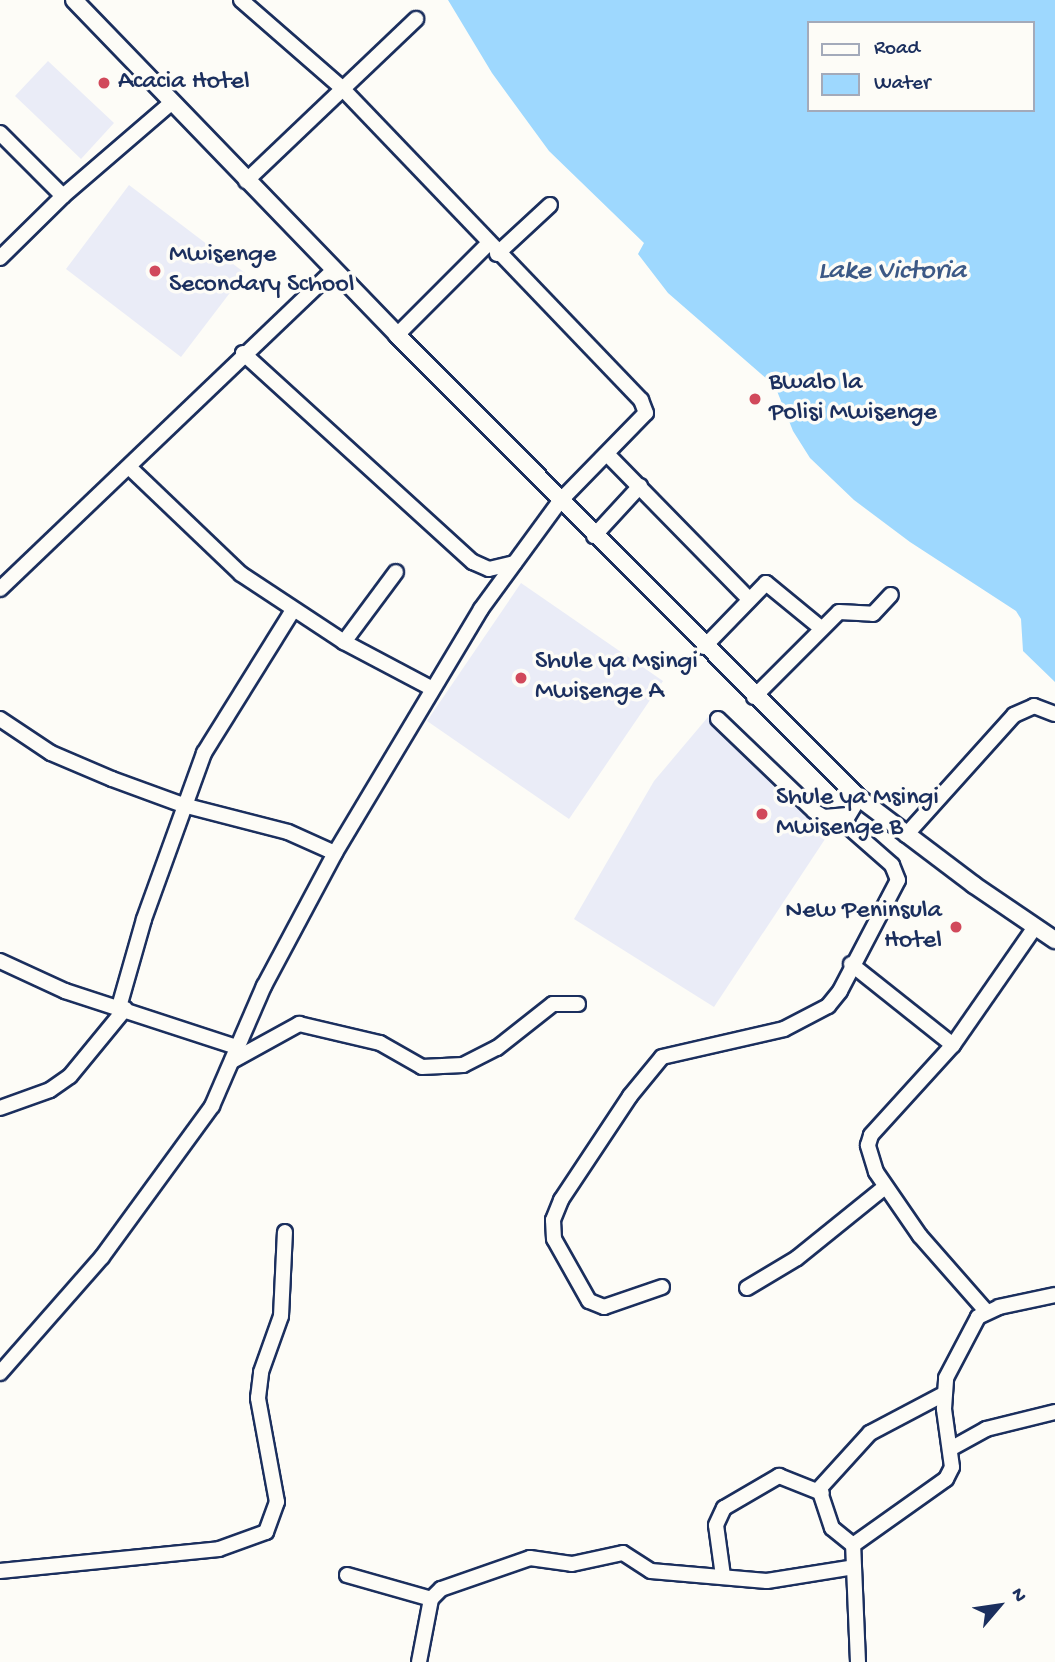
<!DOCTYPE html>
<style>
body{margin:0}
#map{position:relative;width:1055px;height:1662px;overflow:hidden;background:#fdfcf7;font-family:"Gochi Hand",sans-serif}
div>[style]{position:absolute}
.built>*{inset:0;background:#eaecf7}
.water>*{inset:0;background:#9ed8fe}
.roads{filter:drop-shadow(2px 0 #1b2f5e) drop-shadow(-2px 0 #1b2f5e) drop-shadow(0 2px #1b2f5e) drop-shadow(0 -2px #1b2f5e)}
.minor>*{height:14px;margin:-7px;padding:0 7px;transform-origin:7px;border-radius:7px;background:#fdfcf7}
.tertiary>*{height:16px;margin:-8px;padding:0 8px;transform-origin:8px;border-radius:8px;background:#fdfcf7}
.dots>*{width:19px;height:19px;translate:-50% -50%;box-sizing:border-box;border:4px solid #fdfcf7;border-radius:50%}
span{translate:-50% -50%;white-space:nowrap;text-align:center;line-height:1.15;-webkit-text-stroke:7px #fdfcf7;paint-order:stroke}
.poi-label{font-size:26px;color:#1b2f5e}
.left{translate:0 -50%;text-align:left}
.right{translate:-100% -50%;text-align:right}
.water-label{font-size:28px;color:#3c5986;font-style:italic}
.legend{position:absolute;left:807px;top:21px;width:228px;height:91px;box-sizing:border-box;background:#fdfcf7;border:2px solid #a3aaba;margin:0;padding:9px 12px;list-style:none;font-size:21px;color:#1b2f5e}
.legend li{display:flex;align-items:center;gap:14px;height:35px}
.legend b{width:35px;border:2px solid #a3aaba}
.north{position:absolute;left:964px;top:1571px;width:70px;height:70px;-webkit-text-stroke:5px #fdfcf7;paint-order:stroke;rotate:61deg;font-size:19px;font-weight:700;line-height:28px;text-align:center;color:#1b2f5e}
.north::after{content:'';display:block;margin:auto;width:24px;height:32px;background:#1b2f5e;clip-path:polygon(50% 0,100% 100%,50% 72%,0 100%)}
</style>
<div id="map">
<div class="built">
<div style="clip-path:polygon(48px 61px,114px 123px,81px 159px,15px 96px)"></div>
<div style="clip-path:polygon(129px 185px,245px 273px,181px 357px,66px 269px)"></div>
<div style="clip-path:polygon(521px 583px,663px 681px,569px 819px,427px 721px)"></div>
<div style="clip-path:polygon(708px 717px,833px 827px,714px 1007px,574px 919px,654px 781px)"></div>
</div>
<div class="water">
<div style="clip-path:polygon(evenodd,448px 0,1055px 0,1055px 682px,1023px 651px,1021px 619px,1016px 611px,910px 542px,854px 500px,810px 458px,793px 431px,775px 386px,668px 293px,638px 254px,644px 243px,549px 151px,492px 73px,448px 0,808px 23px,1032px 23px,1032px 110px,808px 110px,808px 23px)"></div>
</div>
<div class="roads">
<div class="minor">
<div style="left:0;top:133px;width:89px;rotate:45deg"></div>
<div style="left:246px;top:181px;width:235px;rotate:-43.6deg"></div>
<div style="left:497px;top:254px;width:72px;rotate:-42.8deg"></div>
<div style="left:0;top:258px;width:88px;rotate:-44.5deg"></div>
<div style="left:63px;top:196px;width:141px;rotate:-40.7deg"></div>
<div style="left:397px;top:335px;width:129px;rotate:-45deg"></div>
<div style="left:243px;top:353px;width:311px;rotate:42.3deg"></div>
<div style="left:473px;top:562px;width:17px;rotate:24deg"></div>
<div style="left:489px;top:569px;width:26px;rotate:-13deg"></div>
<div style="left:608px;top:455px;width:202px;rotate:45.6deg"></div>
<div style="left:130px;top:468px;width:153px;rotate:43.7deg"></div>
<div style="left:241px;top:574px;width:123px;rotate:33.4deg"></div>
<div style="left:344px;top:642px;width:98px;rotate:27.9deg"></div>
<div style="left:594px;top:536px;width:68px;rotate:-47.4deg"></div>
<div style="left:0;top:589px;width:460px;rotate:-43.7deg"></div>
<div style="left:344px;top:642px;width:87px;rotate:-53.4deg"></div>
<div style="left:704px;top:647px;width:89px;rotate:-45.9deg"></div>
<div style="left:766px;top:583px;width:72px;rotate:39.4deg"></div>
<div style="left:754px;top:697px;width:120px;rotate:-45deg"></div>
<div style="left:839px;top:612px;width:34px;rotate:3deg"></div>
<div style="left:873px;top:614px;width:26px;rotate:-47deg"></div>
<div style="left:0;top:719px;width:61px;rotate:33.7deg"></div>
<div style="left:51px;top:753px;width:66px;rotate:23.1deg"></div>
<div style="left:112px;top:779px;width:76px;rotate:20.1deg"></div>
<div style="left:183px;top:805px;width:108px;rotate:14.4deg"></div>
<div style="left:288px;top:832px;width:51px;rotate:24.1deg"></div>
<div style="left:718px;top:719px;width:133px;rotate:43.8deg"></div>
<div style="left:814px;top:811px;width:12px;rotate:31deg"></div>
<div style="left:824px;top:817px;width:21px;rotate:-5deg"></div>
<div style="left:906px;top:835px;width:161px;rotate:-48deg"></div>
<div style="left:1014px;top:715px;width:22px;rotate:-24deg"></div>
<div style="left:1034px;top:706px;width:22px;rotate:21deg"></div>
<div style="left:0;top:961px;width:72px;rotate:24.8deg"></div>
<div style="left:65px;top:991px;width:180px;rotate:18.1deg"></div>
<div style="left:851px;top:964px;width:130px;rotate:38.5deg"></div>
<div style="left:119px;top:1007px;width:91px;rotate:-74.1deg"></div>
<div style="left:144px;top:919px;width:177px;rotate:-70.1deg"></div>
<div style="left:204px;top:753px;width:168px;rotate:-58.1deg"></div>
<div style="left:232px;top:1061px;width:77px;rotate:-28.9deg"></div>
<div style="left:299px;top:1024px;width:83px;rotate:13.2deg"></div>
<div style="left:380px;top:1043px;width:48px;rotate:29.7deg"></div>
<div style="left:422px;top:1067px;width:41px;rotate:-2.8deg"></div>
<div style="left:463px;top:1065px;width:38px;rotate:-27deg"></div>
<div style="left:497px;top:1048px;width:71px;rotate:-38.2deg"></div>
<div style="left:553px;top:1004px;width:25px"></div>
<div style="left:0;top:1108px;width:53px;rotate:-19.8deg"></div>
<div style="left:50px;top:1090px;width:24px;rotate:-35deg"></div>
<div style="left:70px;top:1076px;width:87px;rotate:-50.6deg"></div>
<div style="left:662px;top:1287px;width:61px;rotate:161deg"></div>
<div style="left:604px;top:1307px;width:16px;rotate:-158deg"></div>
<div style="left:589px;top:1301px;width:71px;rotate:-119.4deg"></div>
<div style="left:554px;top:1239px;width:19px;rotate:-93deg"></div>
<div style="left:553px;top:1220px;width:22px;rotate:-68deg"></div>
<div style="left:561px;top:1200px;width:125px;rotate:-56.4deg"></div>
<div style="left:630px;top:1096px;width:50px;rotate:-50.6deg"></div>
<div style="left:662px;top:1057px;width:125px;rotate:-12.9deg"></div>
<div style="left:784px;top:1029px;width:50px;rotate:-27.6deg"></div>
<div style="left:828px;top:1006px;width:19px;rotate:-51deg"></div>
<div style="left:840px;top:991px;width:125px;rotate:-62.4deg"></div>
<div style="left:898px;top:880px;width:16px;rotate:-112deg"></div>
<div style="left:892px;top:865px;width:64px;rotate:-138.8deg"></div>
<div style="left:844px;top:823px;width:29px;rotate:-59deg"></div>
<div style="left:747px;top:1288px;width:58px;rotate:-31deg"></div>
<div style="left:797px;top:1258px;width:113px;rotate:-38.9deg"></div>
<div style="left:986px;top:1311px;width:100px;rotate:-131.3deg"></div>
<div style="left:920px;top:1236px;width:78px;rotate:-124.5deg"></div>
<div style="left:876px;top:1172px;width:28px;rotate:-107deg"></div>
<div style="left:868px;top:1145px;width:10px;rotate:-73deg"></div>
<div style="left:871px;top:1135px;width:122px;rotate:-47.7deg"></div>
<div style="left:953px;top:1045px;width:144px;rotate:-55.2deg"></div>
<div style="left:0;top:1373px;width:154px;rotate:-48.7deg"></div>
<div style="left:102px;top:1257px;width:187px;rotate:-53.9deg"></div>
<div style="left:212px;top:1106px;width:131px;rotate:-66.6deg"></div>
<div style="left:264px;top:986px;width:151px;rotate:-61.9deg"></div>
<div style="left:335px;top:853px;width:284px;rotate:-59.1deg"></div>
<div style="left:481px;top:609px;width:134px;rotate:-53.8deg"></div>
<div style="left:560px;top:501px;width:123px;rotate:-45.7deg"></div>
<div style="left:646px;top:413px;width:14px;rotate:-111deg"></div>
<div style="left:641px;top:400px;width:432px;rotate:-133.8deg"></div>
<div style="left:342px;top:88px;width:134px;rotate:-138.9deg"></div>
<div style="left:952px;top:1448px;width:39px;rotate:-29deg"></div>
<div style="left:986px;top:1429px;width:71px;rotate:-13.8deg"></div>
<div style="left:853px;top:1545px;width:114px;rotate:-35.4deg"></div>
<div style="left:946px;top:1479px;width:13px;rotate:-63deg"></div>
<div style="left:952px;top:1467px;width:59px;rotate:-97.9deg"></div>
<div style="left:944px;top:1409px;width:31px;rotate:-86deg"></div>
<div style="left:946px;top:1378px;width:69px;rotate:-62.3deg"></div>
<div style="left:978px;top:1317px;width:23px;rotate:-25deg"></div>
<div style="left:999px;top:1307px;width:57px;rotate:-12.1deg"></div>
<div style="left:0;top:1571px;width:220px;rotate:-5.7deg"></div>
<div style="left:219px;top:1549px;width:50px;rotate:-19.9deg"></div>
<div style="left:266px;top:1532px;width:32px;rotate:-70deg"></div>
<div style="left:277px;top:1502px;width:106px;rotate:-100.4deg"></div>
<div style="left:258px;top:1398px;width:26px;rotate:-83deg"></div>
<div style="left:261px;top:1372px;width:59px;rotate:-70.3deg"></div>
<div style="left:281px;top:1316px;width:84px;rotate:-87.3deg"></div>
<div style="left:347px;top:1575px;width:87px;rotate:15.9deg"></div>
<div style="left:723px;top:1576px;width:51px;rotate:-97.8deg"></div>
<div style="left:716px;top:1525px;width:19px;rotate:-65deg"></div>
<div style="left:724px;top:1508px;width:64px;rotate:-30.2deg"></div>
<div style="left:779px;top:1476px;width:46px;rotate:21.6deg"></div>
<div style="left:419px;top:1662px;width:64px;rotate:-79.2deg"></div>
<div style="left:431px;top:1599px;width:14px;rotate:-45deg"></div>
<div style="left:441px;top:1589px;width:94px;rotate:-19.2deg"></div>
<div style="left:530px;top:1558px;width:42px;rotate:8.1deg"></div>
<div style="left:572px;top:1564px;width:52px;rotate:-12.2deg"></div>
<div style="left:623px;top:1553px;width:33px;rotate:33deg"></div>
<div style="left:651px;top:1571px;width:116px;rotate:4.9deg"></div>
<div style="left:767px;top:1581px;width:88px;rotate:-9.1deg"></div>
<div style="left:858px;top:1662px;width:117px;rotate:-92.4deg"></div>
<div style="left:853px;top:1545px;width:27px;rotate:-141deg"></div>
<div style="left:832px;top:1528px;width:41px;rotate:-108.4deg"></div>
<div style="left:819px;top:1489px;width:76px;rotate:-47.7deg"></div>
<div style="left:870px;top:1433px;width:84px;rotate:-27.8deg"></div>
</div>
<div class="tertiary">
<div style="left:74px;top:0;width:465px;rotate:46deg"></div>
<div style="left:397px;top:335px;width:654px;rotate:45.06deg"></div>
<div style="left:859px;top:798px;width:144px;rotate:37.1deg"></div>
<div style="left:974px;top:885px;width:98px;rotate:34.2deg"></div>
</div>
</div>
<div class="dots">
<div style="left:104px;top:83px;background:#d1495b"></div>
<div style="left:155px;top:271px;background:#d1495b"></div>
<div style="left:755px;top:399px;background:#d1495b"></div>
<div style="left:521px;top:678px;background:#d1495b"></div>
<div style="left:762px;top:814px;background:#d1495b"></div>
<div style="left:956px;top:927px;background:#d1495b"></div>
</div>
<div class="poi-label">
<span class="left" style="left:118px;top:83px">Acacia Hotel</span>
<span class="left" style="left:169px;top:271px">Mwisenge<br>Secondary School</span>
<span class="left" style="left:769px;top:399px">Bwalo la<br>Polisi Mwisenge</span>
<span class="left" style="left:535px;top:678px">Shule ya Msingi<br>Mwisenge A</span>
<span class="left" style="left:776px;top:814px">Shule ya Msingi<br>Mwisenge B</span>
<span class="right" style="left:942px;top:927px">New Peninsula<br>Hotel</span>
</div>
<div class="water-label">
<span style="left:892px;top:272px">Lake Victoria</span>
</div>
<ul class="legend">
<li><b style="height:9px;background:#fdfcf7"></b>Road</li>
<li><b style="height:19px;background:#9ed8fe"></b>Water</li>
</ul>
<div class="north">N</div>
</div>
